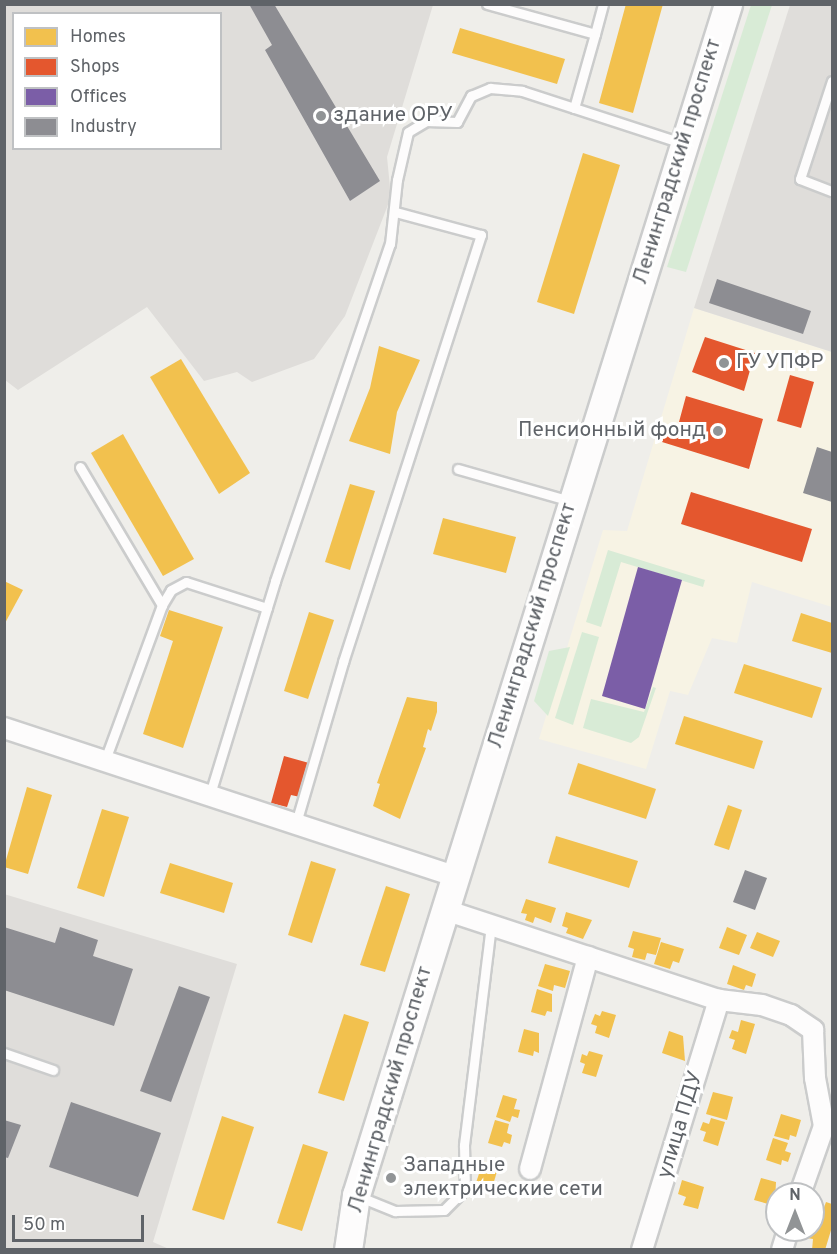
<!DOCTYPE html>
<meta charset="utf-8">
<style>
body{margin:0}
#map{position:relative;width:837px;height:1254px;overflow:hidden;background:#efeeea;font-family:Overpass,sans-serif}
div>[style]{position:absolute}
.commercial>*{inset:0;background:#f7f3e4}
.industrial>*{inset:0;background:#dfddda}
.green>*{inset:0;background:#d8ebd6}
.homes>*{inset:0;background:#f2c14e}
.shops>*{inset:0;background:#e4572e}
.offices>*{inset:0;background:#7b5ea7}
.industry>*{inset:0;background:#8d8d92}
.roads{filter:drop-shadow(2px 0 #cbcccc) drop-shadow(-2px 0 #cbcccc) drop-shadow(0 2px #cbcccc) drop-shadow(0 -2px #cbcccc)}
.service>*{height:9px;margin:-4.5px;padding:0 4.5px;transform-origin:4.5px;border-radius:4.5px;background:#fdfcfc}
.minor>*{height:20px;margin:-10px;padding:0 10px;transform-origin:10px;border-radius:10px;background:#fdfcfc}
.secondary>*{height:27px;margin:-13.5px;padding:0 13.5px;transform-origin:13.5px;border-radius:13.5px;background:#fdfcfc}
.dots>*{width:16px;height:16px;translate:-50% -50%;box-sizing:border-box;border:3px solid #fff;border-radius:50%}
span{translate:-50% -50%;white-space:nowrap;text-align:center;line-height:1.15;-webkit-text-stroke:6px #fff;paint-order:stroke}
.poi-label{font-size:21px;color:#5f6368}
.left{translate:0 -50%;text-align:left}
.right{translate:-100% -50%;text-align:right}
.street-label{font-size:21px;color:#5f6368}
.frame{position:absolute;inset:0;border:6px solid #5f6368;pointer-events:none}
.legend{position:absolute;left:12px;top:12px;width:210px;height:138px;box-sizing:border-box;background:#fff;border:2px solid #bfc1c3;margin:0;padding:8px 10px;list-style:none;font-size:18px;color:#5f6368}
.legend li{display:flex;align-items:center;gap:12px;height:30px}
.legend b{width:30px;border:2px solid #bfc1c3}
.north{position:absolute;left:765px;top:1182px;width:60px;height:60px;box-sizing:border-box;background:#fff;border:2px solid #bfc1c3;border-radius:50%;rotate:0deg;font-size:16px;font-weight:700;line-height:24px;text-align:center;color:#5f6368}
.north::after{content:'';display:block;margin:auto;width:21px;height:27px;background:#919496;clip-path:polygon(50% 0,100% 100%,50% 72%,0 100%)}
.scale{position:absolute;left:12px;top:1215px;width:132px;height:27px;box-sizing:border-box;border:3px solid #5f6368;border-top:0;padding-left:8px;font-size:18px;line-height:21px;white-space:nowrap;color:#5f6368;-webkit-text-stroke:4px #fff;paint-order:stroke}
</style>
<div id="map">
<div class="commercial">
<div style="clip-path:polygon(694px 308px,832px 352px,832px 607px,752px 582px,737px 643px,712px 638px,688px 695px,670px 691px,646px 769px,539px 739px,603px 530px,627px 531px)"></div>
</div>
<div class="industrial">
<div style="clip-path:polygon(evenodd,5px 5px,433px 5px,387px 157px,391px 197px,345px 316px,314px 359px,252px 382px,237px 372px,204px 381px,147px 307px,18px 390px,5px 380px,5px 5px,14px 14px,220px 14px,220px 148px,14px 148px,14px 14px)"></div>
<div style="clip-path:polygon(790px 5px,832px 5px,832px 352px,694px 308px)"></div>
<div style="clip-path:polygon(4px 894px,237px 964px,153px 1242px,169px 1249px,5px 1249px)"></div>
</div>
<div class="green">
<div style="clip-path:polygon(751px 5px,772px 5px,686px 272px,667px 267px)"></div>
<div style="clip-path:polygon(608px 550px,705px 580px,703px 587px,621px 562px,601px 627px,586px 622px)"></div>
<div style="clip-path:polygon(582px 632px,599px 637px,573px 725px,555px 718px)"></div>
<div style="clip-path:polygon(570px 647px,548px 716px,534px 701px,549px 651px)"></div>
<div style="clip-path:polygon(653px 687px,656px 688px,639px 737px,631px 743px,583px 728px,591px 699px,644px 712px)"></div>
</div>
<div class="homes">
<div style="clip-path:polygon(626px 4px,663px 4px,633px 113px,599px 103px)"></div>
<div style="clip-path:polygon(460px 28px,565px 59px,557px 84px,452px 53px)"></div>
<div style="clip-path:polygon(583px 153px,620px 165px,574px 314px,537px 302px)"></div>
<div style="clip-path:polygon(379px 346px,420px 360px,397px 412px,390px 454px,349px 441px,370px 388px)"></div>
<div style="clip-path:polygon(181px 359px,250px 473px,219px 494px,150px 377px)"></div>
<div style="clip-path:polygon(123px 434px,194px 559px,163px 576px,91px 453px)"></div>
<div style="clip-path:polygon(350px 484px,375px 491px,350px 570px,325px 562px)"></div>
<div style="clip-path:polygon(443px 518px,516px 537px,506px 573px,433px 554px)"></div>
<div style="clip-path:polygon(4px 581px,23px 590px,4px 625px)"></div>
<div style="clip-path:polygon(169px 610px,223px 627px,183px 748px,143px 734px,173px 641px,160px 636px)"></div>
<div style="clip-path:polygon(309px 612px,334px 620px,308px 699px,284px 691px)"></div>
<div style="clip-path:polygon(801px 613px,832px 623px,832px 653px,792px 641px)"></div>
<div style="clip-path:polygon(744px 664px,822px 688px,812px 718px,734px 693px)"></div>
<div style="clip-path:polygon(407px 697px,437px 702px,437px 712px,431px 731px,428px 729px,423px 747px,426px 748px,400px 819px,373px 806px,380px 784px,377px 783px)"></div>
<div style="clip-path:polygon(684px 716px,763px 741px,754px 769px,675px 744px)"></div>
<div style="clip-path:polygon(578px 763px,656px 789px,646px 819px,568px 794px)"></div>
<div style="clip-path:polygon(27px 787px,52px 795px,28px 874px,4px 867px)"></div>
<div style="clip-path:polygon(728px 805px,742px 810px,729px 850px,714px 845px)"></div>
<div style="clip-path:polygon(102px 809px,129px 817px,104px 897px,77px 888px)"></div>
<div style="clip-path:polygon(556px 836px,638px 861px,629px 888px,548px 863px)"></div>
<div style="clip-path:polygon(311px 861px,336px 869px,312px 943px,288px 935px)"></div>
<div style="clip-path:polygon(170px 863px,233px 883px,224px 913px,160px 893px)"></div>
<div style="clip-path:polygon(386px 886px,410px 894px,385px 972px,360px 965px)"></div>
<div style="clip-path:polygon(526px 899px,556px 908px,551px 923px,535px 917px,533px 923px,525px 920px,527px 914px,521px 913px)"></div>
<div style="clip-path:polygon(566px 912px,592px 920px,583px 939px,566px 933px,568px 928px,562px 926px)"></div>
<div style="clip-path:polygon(727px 927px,747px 935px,739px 955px,719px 948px)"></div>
<div style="clip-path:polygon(633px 931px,661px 938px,656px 955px,647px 953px,645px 960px,632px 957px,634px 949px,628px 947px)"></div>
<div style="clip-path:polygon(757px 932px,780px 941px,773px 957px,750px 948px)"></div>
<div style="clip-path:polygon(661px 942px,684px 949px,679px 963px,673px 961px,670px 969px,654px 964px)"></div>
<div style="clip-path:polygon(545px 964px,570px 971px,565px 988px,554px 985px,553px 991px,538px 986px)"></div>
<div style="clip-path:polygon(733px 965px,756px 974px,752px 987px,746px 985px,744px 990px,727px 984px)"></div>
<div style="clip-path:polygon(537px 989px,552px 994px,552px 1012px,547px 1011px,545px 1016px,531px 1012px)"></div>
<div style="clip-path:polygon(602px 1011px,616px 1015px,609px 1038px,595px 1033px,597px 1026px,591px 1024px,595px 1014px,600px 1016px)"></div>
<div style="clip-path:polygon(344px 1014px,369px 1022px,344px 1101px,318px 1093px)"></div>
<div style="clip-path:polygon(741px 1020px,755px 1024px,746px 1054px,732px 1049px,735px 1040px,729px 1038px,732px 1030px,738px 1032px)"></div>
<div style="clip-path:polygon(524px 1029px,539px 1033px,539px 1053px,534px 1051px,533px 1056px,518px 1052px)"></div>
<div style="clip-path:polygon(669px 1031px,683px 1036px,685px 1061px,662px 1053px)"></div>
<div style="clip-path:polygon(589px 1051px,603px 1055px,596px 1077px,582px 1073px,585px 1064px,580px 1062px,582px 1054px,587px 1056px)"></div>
<div style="clip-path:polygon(713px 1092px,733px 1097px,727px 1120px,706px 1114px)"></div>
<div style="clip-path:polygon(503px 1095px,517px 1099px,514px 1109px,520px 1110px,518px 1118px,512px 1116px,510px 1122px,496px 1117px)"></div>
<div style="clip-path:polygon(781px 1114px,801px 1120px,796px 1137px,790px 1135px,789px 1140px,774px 1136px)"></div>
<div style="clip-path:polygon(222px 1116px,254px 1127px,224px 1220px,192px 1210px)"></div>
<div style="clip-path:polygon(711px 1118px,725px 1122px,718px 1146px,703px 1141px,706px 1132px,700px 1130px,703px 1122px,709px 1124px)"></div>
<div style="clip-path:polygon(495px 1120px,509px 1124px,507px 1133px,512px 1135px,510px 1144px,504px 1142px,502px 1147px,488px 1143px)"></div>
<div style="clip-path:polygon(773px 1138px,788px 1143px,785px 1151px,791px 1153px,788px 1162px,782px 1160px,781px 1165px,766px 1160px)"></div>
<div style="clip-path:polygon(303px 1144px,328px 1152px,302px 1231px,277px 1223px)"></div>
<div style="clip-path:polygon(483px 1161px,499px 1165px,492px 1188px,476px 1183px)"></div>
<div style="clip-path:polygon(761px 1178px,776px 1182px,775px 1202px,770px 1200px,768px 1204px,754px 1200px)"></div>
<div style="clip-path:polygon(682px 1180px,704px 1187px,698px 1209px,683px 1205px,686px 1197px,678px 1194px)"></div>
<div style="clip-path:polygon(826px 1202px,832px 1204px,832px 1227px,825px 1250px,812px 1250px,813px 1239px,807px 1238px,810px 1230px,815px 1232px)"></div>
</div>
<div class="shops">
<div style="clip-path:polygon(705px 337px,755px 353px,744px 391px,692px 372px)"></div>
<div style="clip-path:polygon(790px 375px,814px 382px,801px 428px,777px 421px)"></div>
<div style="clip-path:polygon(686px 396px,763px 419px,749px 469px,662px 442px,666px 429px,676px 433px)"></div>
<div style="clip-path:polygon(691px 492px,812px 529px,802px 562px,681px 524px)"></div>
<div style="clip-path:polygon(284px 756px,309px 763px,300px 797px,291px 795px,287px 807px,271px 803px)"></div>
</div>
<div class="offices">
<div style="clip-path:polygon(638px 567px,682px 580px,645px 709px,602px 696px)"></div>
</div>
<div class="industry">
<div style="clip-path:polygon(249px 4px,274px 4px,380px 181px,350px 201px,265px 50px,272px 45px)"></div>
<div style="clip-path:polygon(717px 279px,811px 311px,803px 334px,709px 303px)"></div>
<div style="clip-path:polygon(817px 447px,832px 452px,832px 502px,803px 493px)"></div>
<div style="clip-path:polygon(745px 870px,767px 878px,755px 910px,733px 902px)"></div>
<div style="clip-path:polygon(4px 927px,55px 943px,60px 927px,98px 940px,93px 956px,133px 969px,114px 1026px,4px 990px)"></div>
<div style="clip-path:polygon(179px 986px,210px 997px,171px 1102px,140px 1091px)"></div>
<div style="clip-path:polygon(71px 1102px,161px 1133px,138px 1197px,49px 1167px)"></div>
<div style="clip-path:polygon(4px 1120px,21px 1125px,8px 1158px,4px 1157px)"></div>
</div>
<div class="roads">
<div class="service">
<div style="left:487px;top:4px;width:112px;rotate:15.5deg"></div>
<div style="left:595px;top:34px;width:77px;rotate:105.8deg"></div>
<div style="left:595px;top:34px;width:31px;rotate:-75deg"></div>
<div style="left:832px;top:81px;width:103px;rotate:108.1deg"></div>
<div style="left:800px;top:179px;width:34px;rotate:21deg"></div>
<div style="left:80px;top:467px;width:161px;rotate:59.3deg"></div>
<div style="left:458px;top:469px;width:116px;rotate:15.9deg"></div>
<div style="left:105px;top:760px;width:165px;rotate:-69.8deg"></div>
<div style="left:162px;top:605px;width:17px;rotate:-59deg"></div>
<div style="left:171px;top:590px;width:17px;rotate:-28deg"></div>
<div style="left:186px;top:582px;width:85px;rotate:17.8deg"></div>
<div style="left:210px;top:794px;width:223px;rotate:-73deg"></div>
<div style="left:275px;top:581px;width:356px;rotate:-71.2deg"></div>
<div style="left:390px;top:244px;width:64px;rotate:-83.8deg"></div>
<div style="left:397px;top:180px;width:49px;rotate:-77.1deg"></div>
<div style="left:408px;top:132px;width:21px;rotate:-31deg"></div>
<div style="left:426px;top:121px;width:31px;rotate:2deg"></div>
<div style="left:457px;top:122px;width:30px;rotate:-62deg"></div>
<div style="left:471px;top:96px;width:21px;rotate:-23deg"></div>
<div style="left:490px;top:88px;width:32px;rotate:5deg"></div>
<div style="left:522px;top:91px;width:168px;rotate:18deg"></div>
<div style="left:296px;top:823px;width:168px;rotate:-73.7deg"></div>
<div style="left:343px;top:662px;width:449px;rotate:-72.1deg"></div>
<div style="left:481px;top:235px;width:89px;rotate:-165deg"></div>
<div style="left:4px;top:1053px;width:52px;rotate:19.1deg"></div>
<div style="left:360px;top:1197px;width:38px;rotate:22deg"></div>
<div style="left:395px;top:1211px;width:49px;rotate:-1.2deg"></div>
<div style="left:444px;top:1210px;width:30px;rotate:-45deg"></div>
<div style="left:465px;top:1189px;width:44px;rotate:-91.3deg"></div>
<div style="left:464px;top:1145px;width:222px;rotate:-83deg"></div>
</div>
<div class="minor">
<div style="left:4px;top:728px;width:475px;rotate:18.2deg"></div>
<div style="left:445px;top:910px;width:288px;rotate:18.2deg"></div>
<div style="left:719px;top:1000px;width:43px;rotate:6.6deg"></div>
<div style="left:762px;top:1005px;width:31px;rotate:19deg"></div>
<div style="left:791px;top:1015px;width:27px;rotate:34deg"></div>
<div style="left:813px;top:1030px;width:48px;rotate:87.6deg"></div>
<div style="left:815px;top:1078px;width:49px;rotate:79.4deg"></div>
<div style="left:824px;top:1126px;width:72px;rotate:109.4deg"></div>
<div style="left:530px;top:1169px;width:220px;rotate:-74.7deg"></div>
<div style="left:642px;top:1250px;width:262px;rotate:-72.9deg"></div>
<div style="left:782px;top:1250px;width:21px;rotate:-73deg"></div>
</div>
<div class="secondary">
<div style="left:348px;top:1250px;width:56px;rotate:-81.7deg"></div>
<div style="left:356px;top:1195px;width:1248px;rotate:-72.65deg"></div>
</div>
</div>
<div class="dots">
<div style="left:321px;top:116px;background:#919496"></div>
<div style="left:724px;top:363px;background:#919496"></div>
<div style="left:718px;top:431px;background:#919496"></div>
<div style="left:391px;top:1178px;background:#919496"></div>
</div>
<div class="poi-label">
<span class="left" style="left:333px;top:116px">здание ОРУ</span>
<span class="left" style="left:736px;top:363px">ГУ УПФР</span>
<span class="right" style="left:706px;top:431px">Пенсионный фонд</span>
<span class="left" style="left:403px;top:1178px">Западные<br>электрические сети</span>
</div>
<div class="street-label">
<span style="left:678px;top:162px;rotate:-73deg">Ленинградский проспект</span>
<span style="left:533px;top:626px;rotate:-73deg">Ленинградский проспект</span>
<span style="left:391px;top:1090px;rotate:-74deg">Ленинградский проспект</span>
<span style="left:681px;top:1125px;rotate:-73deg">улица ПДУ</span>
</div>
<div class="frame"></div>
<ul class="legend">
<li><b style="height:16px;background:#f2c14e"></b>Homes</li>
<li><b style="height:16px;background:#e4572e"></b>Shops</li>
<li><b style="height:16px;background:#7b5ea7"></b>Offices</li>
<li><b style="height:16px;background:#8d8d92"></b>Industry</li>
</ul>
<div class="north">N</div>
<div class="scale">50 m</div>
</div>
